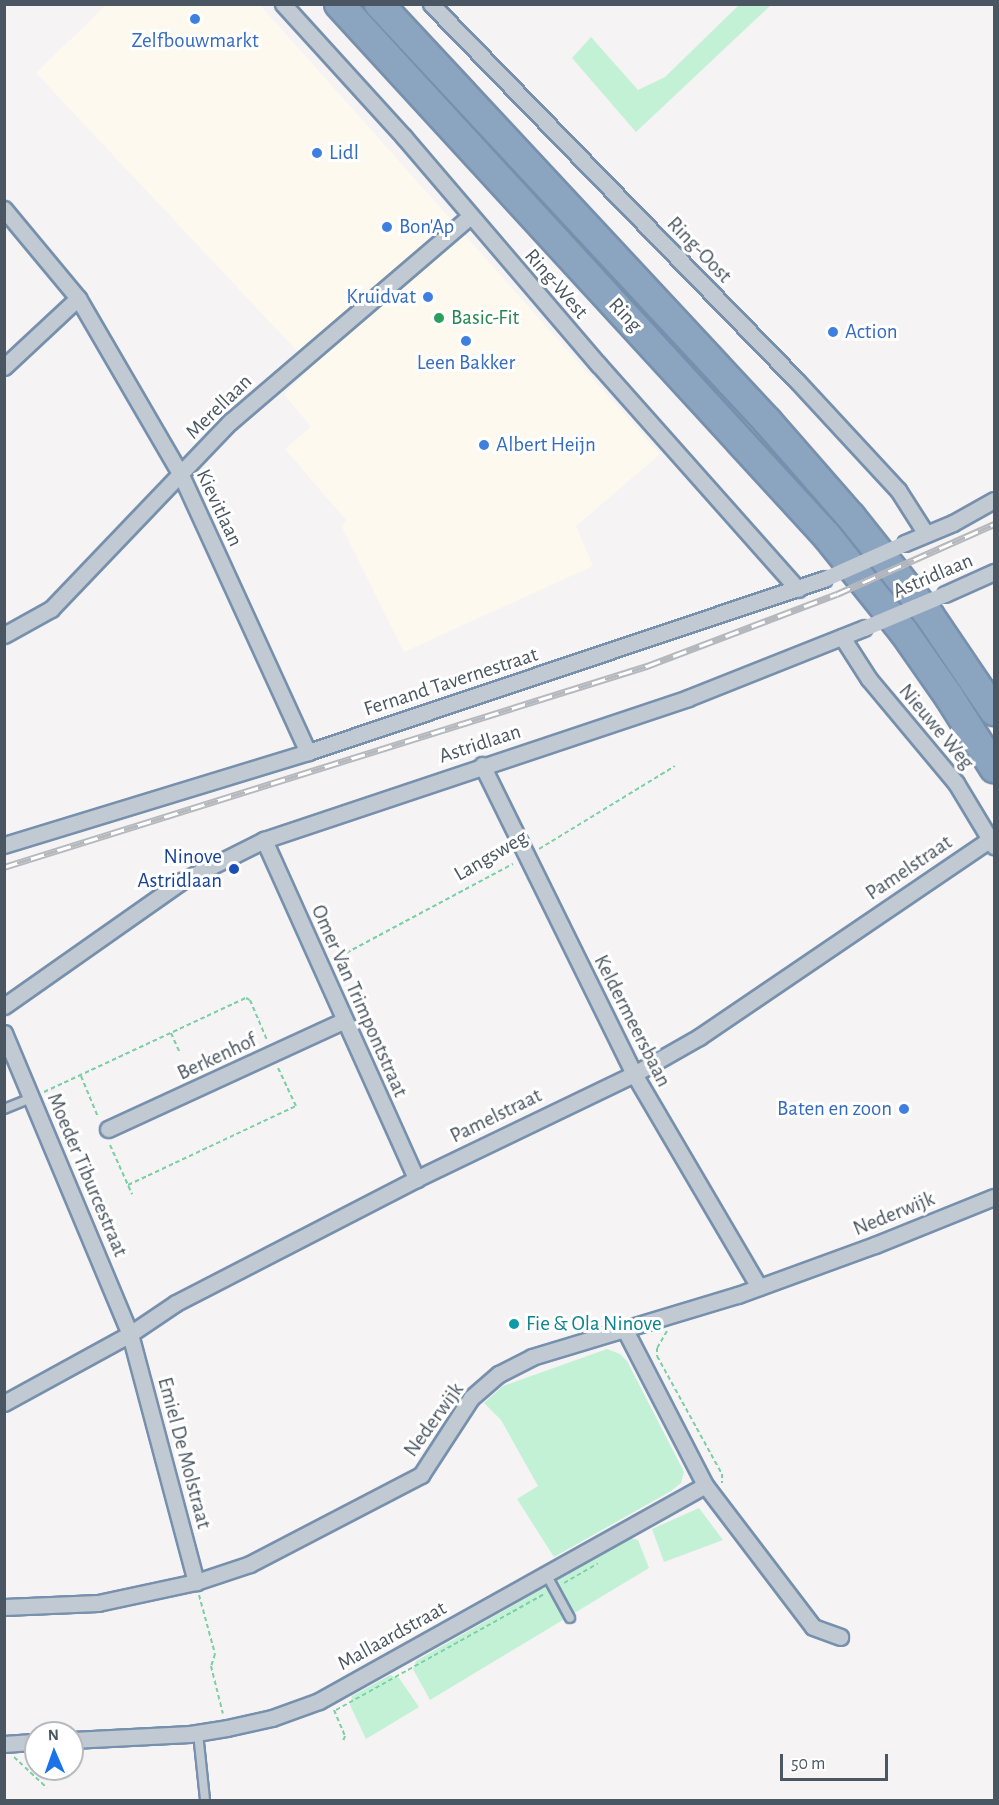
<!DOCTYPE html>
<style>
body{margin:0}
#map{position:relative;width:999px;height:1805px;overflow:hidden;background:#f5f3f3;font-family:"Alegreya Sans",sans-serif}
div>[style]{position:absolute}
.commercial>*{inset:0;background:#fdf9ef}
.green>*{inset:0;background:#c3f1d5}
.path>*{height:2px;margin-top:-1px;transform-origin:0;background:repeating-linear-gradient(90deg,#7ad0a6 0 4.5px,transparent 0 7.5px)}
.roads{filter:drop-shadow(2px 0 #7690ad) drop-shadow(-2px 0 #7690ad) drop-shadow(0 2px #7690ad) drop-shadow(0 -2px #7690ad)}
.lane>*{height:8px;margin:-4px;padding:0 4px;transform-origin:4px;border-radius:4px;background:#c1cad2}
.street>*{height:15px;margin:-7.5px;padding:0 7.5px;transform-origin:7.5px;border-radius:7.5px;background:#c1cad2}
.highway>*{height:28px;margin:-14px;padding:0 14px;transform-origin:14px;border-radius:14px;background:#8ba5c1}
.rail>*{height:7px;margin-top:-3.5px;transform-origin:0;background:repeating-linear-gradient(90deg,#fff 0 14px,#b5b8bd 0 28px);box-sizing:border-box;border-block:2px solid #b5b8bd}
.street-bridge>*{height:15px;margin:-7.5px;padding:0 7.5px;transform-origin:7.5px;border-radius:7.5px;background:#c1cad2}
.dots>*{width:16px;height:16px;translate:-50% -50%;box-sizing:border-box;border:3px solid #fff;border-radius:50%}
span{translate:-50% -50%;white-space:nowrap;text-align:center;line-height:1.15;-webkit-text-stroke:6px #fff;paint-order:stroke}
.shop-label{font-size:21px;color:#366cbe}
.left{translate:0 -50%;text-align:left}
.right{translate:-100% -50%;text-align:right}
.street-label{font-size:21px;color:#4a5661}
.leisure-label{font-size:21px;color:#27864d}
.transit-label{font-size:21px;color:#164399}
.culture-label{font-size:21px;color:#0d838f}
.frame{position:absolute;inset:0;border:6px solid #4a5661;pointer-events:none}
.north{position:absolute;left:24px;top:1721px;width:60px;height:60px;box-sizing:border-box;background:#fff;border:2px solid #b7bbc0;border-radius:50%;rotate:358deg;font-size:16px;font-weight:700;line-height:24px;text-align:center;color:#4a5661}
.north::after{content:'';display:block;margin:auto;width:21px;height:27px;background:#1a73e8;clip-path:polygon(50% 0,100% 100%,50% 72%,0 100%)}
.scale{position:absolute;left:780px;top:1754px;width:108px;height:27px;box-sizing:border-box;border:3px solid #4a5661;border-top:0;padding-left:8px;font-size:18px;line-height:21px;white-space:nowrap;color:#4a5661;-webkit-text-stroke:4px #fff;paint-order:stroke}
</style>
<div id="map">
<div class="commercial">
<div style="clip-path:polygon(106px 5px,260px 5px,660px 454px,576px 526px,593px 566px,404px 652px,342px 527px,346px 520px,285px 449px,311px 427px,284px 394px,312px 367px,36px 73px)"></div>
</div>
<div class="green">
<div style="clip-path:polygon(739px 5px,771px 5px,636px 132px,572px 58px,591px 37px,638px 90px,665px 77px)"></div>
<div style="clip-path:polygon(607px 1349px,620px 1354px,627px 1361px,684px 1472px,681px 1483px,671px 1491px,554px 1557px,517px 1499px,538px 1486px,501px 1420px,484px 1403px,503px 1386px)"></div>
<div style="clip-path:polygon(699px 1508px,723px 1540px,664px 1562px,652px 1529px)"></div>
<div style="clip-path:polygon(631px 1538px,638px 1540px,649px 1568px,430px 1700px,413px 1669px,416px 1661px)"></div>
<div style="clip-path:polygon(390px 1675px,399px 1678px,419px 1707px,366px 1739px,350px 1705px,352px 1696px)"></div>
</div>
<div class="path">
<div style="left:539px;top:849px;width:159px;rotate:-31.4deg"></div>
<div style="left:333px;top:960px;width:204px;rotate:-28.1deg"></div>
<div style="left:171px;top:1033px;width:20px;rotate:66deg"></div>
<div style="left:81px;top:1076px;width:44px;rotate:67.5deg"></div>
<div style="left:44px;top:1092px;width:223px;rotate:-25deg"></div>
<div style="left:246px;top:998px;width:4px;rotate:27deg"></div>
<div style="left:250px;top:1000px;width:43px;rotate:67deg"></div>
<div style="left:110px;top:1145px;width:54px;rotate:65.8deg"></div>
<div style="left:128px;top:1185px;width:186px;rotate:-25.2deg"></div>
<div style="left:296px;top:1106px;width:42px;rotate:-115.3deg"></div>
<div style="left:667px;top:1331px;width:20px;rotate:120deg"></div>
<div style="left:657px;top:1348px;width:8px;rotate:90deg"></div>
<div style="left:657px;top:1356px;width:135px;rotate:61.2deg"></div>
<div style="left:722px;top:1474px;width:9px;rotate:90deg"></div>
<div style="left:564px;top:1583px;width:39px;rotate:-30deg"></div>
<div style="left:199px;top:1595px;width:61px;rotate:74.8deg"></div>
<div style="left:215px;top:1654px;width:13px;rotate:108deg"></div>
<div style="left:211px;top:1666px;width:49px;rotate:76deg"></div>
<div style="left:334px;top:1710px;width:28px;rotate:67deg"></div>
<div style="left:345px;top:1736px;width:5px;rotate:112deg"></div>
<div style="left:336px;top:1710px;width:237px;rotate:-29.1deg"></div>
<div style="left:14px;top:1757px;width:45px;rotate:43.2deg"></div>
</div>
<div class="roads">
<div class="lane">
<div style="left:4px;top:1109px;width:29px;rotate:-22deg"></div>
<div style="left:546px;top:1574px;width:50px;rotate:61.4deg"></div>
<div style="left:198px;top:1733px;width:67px;rotate:84deg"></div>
</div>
<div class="street">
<div style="left:283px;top:4px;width:180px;rotate:47.7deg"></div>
<div style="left:404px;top:137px;width:299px;rotate:49.5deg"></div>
<div style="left:598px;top:364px;width:301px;rotate:48.4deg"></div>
<div style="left:431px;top:4px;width:525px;rotate:45.85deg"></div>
<div style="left:797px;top:381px;width:149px;rotate:47.2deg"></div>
<div style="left:898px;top:490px;width:52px;rotate:57.5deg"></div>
<div style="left:4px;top:209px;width:116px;rotate:50.3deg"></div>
<div style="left:78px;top:298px;width:205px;rotate:59.8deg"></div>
<div style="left:181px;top:475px;width:305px;rotate:65.4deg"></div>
<div style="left:4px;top:367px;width:101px;rotate:-43deg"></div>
<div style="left:905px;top:543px;width:52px;rotate:-22.6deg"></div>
<div style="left:953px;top:523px;width:47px;rotate:-29.3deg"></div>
<div style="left:945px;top:594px;width:54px;rotate:-24.2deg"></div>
<div style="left:4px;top:635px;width:54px;rotate:-29deg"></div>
<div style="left:51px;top:609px;width:259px;rotate:-46.3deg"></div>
<div style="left:230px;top:422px;width:316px;rotate:-40.6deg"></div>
<div style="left:842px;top:637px;width:50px;rotate:57.3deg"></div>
<div style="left:869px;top:679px;width:136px;rotate:50.1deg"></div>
<div style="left:956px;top:783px;width:74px;rotate:58.9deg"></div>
<div style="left:482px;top:765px;width:344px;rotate:63.8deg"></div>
<div style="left:634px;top:1074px;width:247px;rotate:59.6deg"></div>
<div style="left:264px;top:840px;width:372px;rotate:65.8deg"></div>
<div style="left:4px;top:845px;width:318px;rotate:-17deg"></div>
<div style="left:308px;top:752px;width:544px;rotate:-18.53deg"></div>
<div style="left:4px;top:1006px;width:218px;rotate:-35.1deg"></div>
<div style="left:182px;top:881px;width:92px;rotate:-26.6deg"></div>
<div style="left:264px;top:840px;width:447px;rotate:-18.5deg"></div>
<div style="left:688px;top:698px;width:189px;rotate:-21.7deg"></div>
<div style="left:4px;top:1033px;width:326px;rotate:67.3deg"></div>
<div style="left:130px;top:1334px;width:257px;rotate:75.1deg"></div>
<div style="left:108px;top:1129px;width:259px;rotate:-24.7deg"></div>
<div style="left:4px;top:1403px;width:144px;rotate:-28.7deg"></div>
<div style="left:130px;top:1334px;width:55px;rotate:-34deg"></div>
<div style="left:176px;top:1303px;width:270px;rotate:-27.3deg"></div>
<div style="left:416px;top:1179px;width:242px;rotate:-25.7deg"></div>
<div style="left:634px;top:1074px;width:75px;rotate:-29.6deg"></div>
<div style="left:699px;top:1037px;width:352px;rotate:-34.2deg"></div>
<div style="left:705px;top:1485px;width:178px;rotate:52.7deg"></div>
<div style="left:813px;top:1627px;width:29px;rotate:20deg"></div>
<div style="left:4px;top:1607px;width:94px;rotate:-2.4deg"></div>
<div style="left:98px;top:1603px;width:100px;rotate:-12.1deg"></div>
<div style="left:196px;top:1582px;width:57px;rotate:-18.4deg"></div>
<div style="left:250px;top:1564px;width:193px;rotate:-27.5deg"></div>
<div style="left:421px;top:1475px;width:92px;rotate:-57deg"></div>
<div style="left:471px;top:1398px;width:37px;rotate:-41deg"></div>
<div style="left:499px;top:1374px;width:37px;rotate:-27deg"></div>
<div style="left:532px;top:1357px;width:215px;rotate:-16.8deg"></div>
<div style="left:738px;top:1295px;width:146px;rotate:-20.1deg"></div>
<div style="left:875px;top:1245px;width:128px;rotate:-22deg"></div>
<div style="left:72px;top:1740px;width:118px;rotate:-2.9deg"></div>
<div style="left:190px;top:1734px;width:37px;rotate:-9deg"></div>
<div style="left:227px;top:1728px;width:46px;rotate:-12.5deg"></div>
<div style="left:272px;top:1718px;width:50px;rotate:-19.9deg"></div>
<div style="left:319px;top:1701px;width:442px;rotate:-29.2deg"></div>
<div style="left:705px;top:1485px;width:177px;rotate:-117.3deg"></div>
<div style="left:4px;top:1744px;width:32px;rotate:-4deg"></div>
</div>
<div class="highway">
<div style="left:339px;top:4px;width:722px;rotate:47.47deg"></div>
<div style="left:827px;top:536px;width:123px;rotate:51.3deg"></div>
<div style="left:904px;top:632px;width:80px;rotate:55.1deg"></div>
<div style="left:950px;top:698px;width:83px;rotate:57.8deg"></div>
<div style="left:379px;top:4px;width:571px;rotate:47.06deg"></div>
<div style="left:768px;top:422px;width:126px;rotate:48.9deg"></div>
<div style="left:851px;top:517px;width:125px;rotate:51.5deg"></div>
<div style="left:929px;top:615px;width:116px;rotate:55.9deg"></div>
</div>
</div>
<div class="rail">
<div style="left:4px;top:867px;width:674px;rotate:-17.36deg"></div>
<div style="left:647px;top:666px;width:203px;rotate:-20.8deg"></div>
<div style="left:837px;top:594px;width:172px;rotate:-24deg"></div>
</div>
<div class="street-bridge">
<div style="left:824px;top:579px;width:89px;rotate:-24deg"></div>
<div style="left:864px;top:628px;width:88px;rotate:-22.8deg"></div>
</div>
<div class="dots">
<div style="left:195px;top:19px;background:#3f7fe0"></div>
<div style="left:317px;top:153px;background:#3f7fe0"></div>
<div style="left:387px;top:227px;background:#3f7fe0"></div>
<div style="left:428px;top:297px;background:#3f7fe0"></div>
<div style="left:439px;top:318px;background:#2e9e5b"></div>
<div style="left:833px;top:332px;background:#3f7fe0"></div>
<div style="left:466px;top:341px;background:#3f7fe0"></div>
<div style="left:484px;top:445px;background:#3f7fe0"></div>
<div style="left:234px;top:869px;background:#1a4fb4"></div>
<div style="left:904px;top:1109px;background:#3f7fe0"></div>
<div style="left:514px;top:1324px;background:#0f9aa8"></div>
</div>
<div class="shop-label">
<span style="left:195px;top:41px">Zelfbouwmarkt</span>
<span class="left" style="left:329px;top:153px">Lidl</span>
<span class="left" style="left:399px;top:227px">Bon'Ap</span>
<span class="right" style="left:416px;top:297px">Kruidvat</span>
<span class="left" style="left:845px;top:332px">Action</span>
<span style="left:466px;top:363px">Leen Bakker</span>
<span class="left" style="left:496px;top:445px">Albert Heijn</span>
<span class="right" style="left:892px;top:1109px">Baten en zoon</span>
</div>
<div class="street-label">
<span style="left:699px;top:250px;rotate:46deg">Ring-Oost</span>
<span style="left:556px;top:284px;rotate:49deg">Ring-West</span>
<span style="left:625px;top:315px;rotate:47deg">Ring</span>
<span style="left:219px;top:407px;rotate:-44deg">Merellaan</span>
<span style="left:219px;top:508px;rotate:65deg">Kievitlaan</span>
<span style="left:933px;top:576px;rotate:-23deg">Astridlaan</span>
<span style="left:451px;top:682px;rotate:-18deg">Fernand Tavernestraat</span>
<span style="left:936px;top:727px;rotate:50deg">Nieuwe Weg</span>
<span style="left:480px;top:744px;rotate:-18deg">Astridlaan</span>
<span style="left:491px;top:856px;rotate:-30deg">Langsweg</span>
<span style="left:909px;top:868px;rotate:-34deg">Pamelstraat</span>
<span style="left:359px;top:1001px;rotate:66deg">Omer Van Trimpontstraat</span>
<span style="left:632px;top:1021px;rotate:63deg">Keldermeersbaan</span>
<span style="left:217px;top:1057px;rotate:-25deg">Berkenhof</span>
<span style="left:496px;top:1116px;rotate:-26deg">Pamelstraat</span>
<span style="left:87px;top:1175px;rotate:67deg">Moeder Tiburcestraat</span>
<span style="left:894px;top:1214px;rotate:-22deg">Nederwijk</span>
<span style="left:434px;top:1420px;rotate:-54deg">Nederwijk</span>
<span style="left:184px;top:1453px;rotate:75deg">Emiel De Molstraat</span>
<span style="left:392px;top:1636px;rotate:-29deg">Mallaardstraat</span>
</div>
<div class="leisure-label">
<span class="left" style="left:451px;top:318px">Basic-Fit</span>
</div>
<div class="transit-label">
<span class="right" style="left:222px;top:869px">Ninove<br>Astridlaan</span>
</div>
<div class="culture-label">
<span class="left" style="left:526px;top:1324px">Fie &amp; Ola Ninove</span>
</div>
<div class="frame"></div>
<div class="north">N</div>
<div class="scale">50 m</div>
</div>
